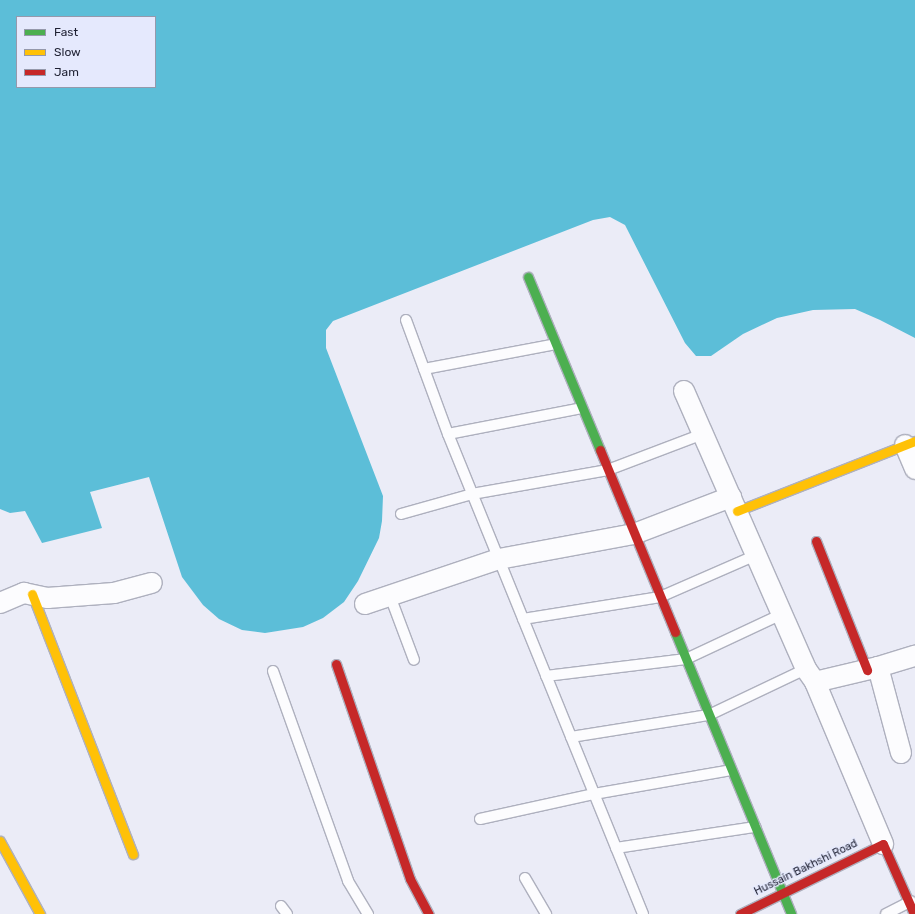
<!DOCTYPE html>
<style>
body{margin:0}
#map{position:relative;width:915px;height:914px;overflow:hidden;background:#ebecf7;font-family:Rubik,sans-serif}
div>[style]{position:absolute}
.water>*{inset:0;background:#5cbed8}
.roads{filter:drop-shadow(1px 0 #aeb0be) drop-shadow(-1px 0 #aeb0be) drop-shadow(0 1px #aeb0be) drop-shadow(0 -1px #aeb0be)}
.lane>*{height:10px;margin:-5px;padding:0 5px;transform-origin:5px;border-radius:5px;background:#fcfcfe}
.street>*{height:20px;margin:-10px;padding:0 10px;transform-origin:10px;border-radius:10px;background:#fcfcfe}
.fast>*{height:9px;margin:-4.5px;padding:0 4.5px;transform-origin:4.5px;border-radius:4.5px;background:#4caf50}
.slow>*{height:9px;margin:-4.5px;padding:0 4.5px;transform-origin:4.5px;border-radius:4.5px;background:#ffc107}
.jam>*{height:9px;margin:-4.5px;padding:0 4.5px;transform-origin:4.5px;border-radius:4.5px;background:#c62828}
span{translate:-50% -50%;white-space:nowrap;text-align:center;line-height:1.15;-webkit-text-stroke:3px #e5e9fd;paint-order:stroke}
.street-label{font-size:11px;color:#1e2032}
.legend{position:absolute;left:16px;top:16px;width:140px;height:72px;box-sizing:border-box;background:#e5e9fd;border:1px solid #9599ac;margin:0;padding:5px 7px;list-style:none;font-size:12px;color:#1e2032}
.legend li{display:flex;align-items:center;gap:8px;height:20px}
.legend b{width:20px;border:1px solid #9599ac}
</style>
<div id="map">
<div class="water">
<div style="clip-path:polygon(evenodd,0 0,915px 0,915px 338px,880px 320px,855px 309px,813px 310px,777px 318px,743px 334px,711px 356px,696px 356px,685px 343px,625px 225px,610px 217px,593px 220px,333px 321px,326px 330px,326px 348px,383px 496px,382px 521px,379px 538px,358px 581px,344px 602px,323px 618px,303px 627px,265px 633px,242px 630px,219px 619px,203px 605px,182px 577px,149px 477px,90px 492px,102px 528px,42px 543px,25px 511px,10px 513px,0 509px,0 0,17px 17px,155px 17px,155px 87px,17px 87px,17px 17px)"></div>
</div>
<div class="roads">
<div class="lane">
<div style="left:406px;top:320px;width:121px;rotate:69.8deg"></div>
<div style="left:448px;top:434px;width:518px;rotate:67.89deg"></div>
<div style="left:424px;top:369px;width:134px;rotate:-10.7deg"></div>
<div style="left:448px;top:434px;width:136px;rotate:-11deg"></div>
<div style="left:401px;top:514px;width:74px;rotate:-15.7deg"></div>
<div style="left:472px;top:494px;width:138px;rotate:-10deg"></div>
<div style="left:608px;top:470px;width:102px;rotate:-20.8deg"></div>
<div style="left:390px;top:596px;width:68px;rotate:69.4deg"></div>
<div style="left:523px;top:619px;width:139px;rotate:-9.1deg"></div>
<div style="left:660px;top:597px;width:105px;rotate:-23.6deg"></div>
<div style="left:273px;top:671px;width:223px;rotate:70.3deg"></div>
<div style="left:348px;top:881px;width:39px;rotate:59deg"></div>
<div style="left:546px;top:676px;width:141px;rotate:-6.9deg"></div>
<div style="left:686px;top:659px;width:106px;rotate:-25.1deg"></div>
<div style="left:571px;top:737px;width:140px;rotate:-9.1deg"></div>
<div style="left:709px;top:715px;width:107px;rotate:-25.4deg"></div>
<div style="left:480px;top:819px;width:117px;rotate:-12.4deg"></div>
<div style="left:594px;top:794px;width:139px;rotate:-9.9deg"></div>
<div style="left:616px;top:848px;width:141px;rotate:-8.6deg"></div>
<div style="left:525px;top:878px;width:42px;rotate:59.7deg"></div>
<div style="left:281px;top:906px;width:10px;rotate:53deg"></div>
<div style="left:886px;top:914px;width:28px;rotate:-27deg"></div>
</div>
<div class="street">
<div style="left:684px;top:391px;width:304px;rotate:66.3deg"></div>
<div style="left:806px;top:669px;width:16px;rotate:55deg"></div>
<div style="left:815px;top:682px;width:176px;rotate:67.2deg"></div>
<div style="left:905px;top:445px;width:26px;rotate:67deg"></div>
<div style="left:0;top:603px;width:26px;rotate:-23deg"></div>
<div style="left:24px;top:593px;width:24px;rotate:12deg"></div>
<div style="left:47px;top:598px;width:67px;rotate:-4.3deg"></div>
<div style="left:114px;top:593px;width:39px;rotate:-15deg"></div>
<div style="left:365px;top:604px;width:141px;rotate:-18.6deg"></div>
<div style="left:499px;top:559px;width:137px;rotate:-10.5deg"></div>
<div style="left:634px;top:534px;width:104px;rotate:-20.9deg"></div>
<div style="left:878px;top:667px;width:89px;rotate:75deg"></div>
<div style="left:815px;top:682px;width:65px;rotate:-13.4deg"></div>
<div style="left:878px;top:667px;width:39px;rotate:-17deg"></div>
</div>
<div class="fast">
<div style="left:528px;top:277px;width:187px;rotate:67.4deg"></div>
<div style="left:675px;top:632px;width:305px;rotate:67.6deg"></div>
</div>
<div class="slow">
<div style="left:737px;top:511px;width:191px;rotate:-21.5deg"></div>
<div style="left:32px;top:594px;width:279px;rotate:68.8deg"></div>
<div style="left:0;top:841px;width:83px;rotate:61.3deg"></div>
</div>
<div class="jam">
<div style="left:600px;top:450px;width:197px;rotate:67.6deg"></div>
<div style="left:816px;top:541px;width:139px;rotate:68.4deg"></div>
<div style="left:336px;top:664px;width:227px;rotate:71deg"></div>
<div style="left:410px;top:879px;width:40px;rotate:62deg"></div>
<div style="left:740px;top:914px;width:159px;rotate:-26.1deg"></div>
<div style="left:883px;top:844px;width:77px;rotate:66.1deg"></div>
</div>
</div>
<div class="street-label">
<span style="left:806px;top:868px;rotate:-26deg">Hussain Bakhshi Road</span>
</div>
<ul class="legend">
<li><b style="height:5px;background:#4caf50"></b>Fast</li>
<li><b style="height:5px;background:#ffc107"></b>Slow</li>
<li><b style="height:5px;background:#c62828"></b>Jam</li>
</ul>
</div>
